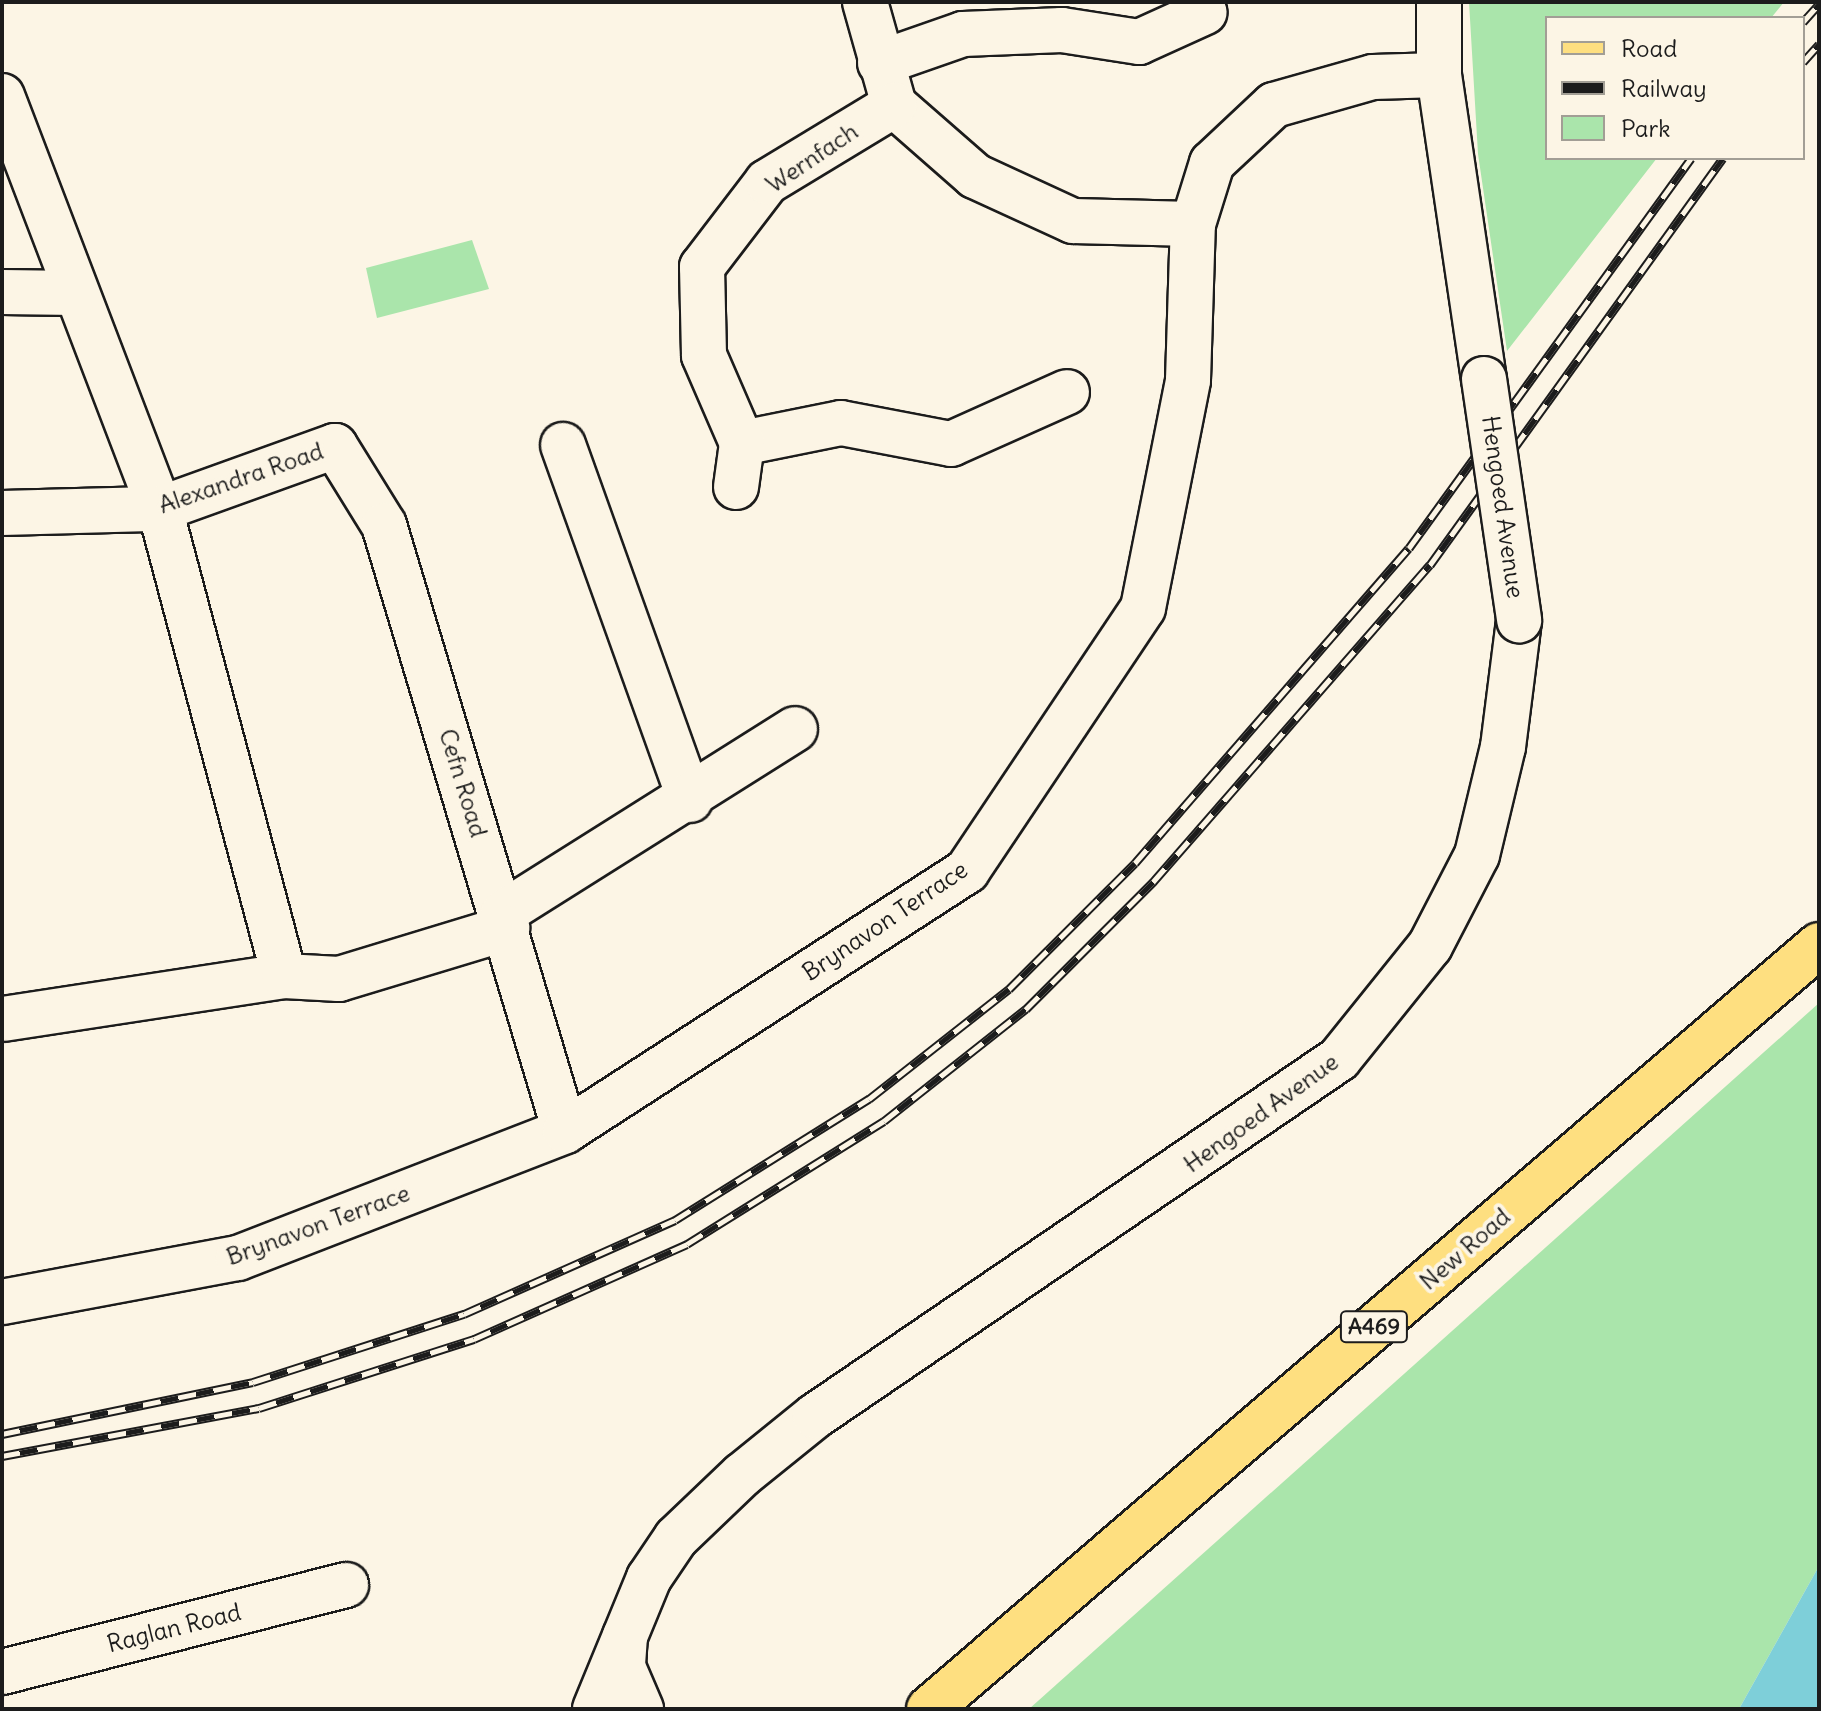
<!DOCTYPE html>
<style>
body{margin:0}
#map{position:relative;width:1821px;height:1711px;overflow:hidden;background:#fcf5e5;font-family:Delius,sans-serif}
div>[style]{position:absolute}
.green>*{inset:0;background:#aae5ab}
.water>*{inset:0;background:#7ecfd9}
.roads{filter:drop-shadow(2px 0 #1c1c1c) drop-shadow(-2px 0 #1c1c1c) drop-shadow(0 2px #1c1c1c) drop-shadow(0 -2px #1c1c1c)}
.minor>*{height:44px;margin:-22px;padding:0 22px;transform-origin:22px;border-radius:22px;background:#fcf5e5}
.major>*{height:44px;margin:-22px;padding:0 22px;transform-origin:22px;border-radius:22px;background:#fedf80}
.rail>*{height:9px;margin-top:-4.5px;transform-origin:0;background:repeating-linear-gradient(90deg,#fcf5e5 0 18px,#1c1c1c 0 36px);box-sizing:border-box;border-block:2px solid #1c1c1c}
.bridges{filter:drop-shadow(2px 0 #1c1c1c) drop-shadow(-2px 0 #1c1c1c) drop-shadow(0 2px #1c1c1c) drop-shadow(0 -2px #1c1c1c)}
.minor-bridge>*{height:44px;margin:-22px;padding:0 22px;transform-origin:22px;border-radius:22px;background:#fcf5e5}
span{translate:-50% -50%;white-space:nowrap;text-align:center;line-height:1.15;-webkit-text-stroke:8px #fcf5e5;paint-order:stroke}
.shield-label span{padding:2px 6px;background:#fcf5e5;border:2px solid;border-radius:6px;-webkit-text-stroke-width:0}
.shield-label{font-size:22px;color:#1c1c1c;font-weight:700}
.street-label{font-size:24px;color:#1c1c1c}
.frame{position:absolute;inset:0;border:4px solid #1c1c1c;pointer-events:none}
.legend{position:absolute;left:1545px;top:16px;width:260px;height:144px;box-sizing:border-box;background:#fcf5e5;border:2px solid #a29e95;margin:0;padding:10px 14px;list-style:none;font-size:24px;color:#1c1c1c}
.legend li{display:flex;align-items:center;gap:16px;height:40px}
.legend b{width:40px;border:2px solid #a29e95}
</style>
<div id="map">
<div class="green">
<div style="clip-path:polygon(1469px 2px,1784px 2px,1771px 18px,1547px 18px,1547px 158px,1657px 158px,1507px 351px,1478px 154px)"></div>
<div style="clip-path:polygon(472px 240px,489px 289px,377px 318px,366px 268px)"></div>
<div style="clip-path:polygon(1819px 1003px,1819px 1566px,1739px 1709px,1029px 1709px)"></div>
</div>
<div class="water">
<div style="clip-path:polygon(1819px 1566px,1819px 1709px,1739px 1709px)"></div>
</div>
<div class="roads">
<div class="minor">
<div style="left:865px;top:2px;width:107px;rotate:74.3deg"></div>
<div style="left:894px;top:105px;width:108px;rotate:41.2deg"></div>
<div style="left:975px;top:176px;width:108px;rotate:24.7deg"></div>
<div style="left:1073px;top:221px;width:120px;rotate:1.4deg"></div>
<div style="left:1439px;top:2px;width:73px;rotate:90deg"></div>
<div style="left:1439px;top:75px;width:307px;rotate:81.6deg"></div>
<div style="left:880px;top:63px;width:88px;rotate:-19.3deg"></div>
<div style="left:963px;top:34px;width:99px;rotate:-2.3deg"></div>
<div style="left:1062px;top:30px;width:78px;rotate:8.9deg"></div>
<div style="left:1139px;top:42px;width:72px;rotate:-24.4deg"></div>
<div style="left:2px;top:96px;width:442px;rotate:69.1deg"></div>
<div style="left:160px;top:509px;width:483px;rotate:75.1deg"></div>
<div style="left:284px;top:976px;width:283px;rotate:171.3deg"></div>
<div style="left:2px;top:292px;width:74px;rotate:0.8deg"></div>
<div style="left:742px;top:443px;width:101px;rotate:-11.4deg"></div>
<div style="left:841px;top:423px;width:112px;rotate:10.8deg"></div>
<div style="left:951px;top:444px;width:127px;rotate:-24.1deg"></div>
<div style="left:563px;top:445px;width:377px;rotate:70.3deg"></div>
<div style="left:736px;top:487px;width:44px;rotate:-82.2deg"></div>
<div style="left:742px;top:443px;width:96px;rotate:-113.4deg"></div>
<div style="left:704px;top:355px;width:88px;rotate:-91.3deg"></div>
<div style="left:702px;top:267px;width:107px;rotate:-52.6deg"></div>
<div style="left:767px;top:182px;width:149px;rotate:-31.2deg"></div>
<div style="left:2px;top:513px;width:158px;rotate:-1.5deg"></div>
<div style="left:160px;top:509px;width:186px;rotate:-19.8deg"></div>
<div style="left:335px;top:446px;width:93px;rotate:58.2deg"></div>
<div style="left:384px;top:525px;width:632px;rotate:73.37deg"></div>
<div style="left:503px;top:913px;width:345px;rotate:-32.2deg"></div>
<div style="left:284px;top:976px;width:55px;rotate:3.1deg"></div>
<div style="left:339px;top:979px;width:176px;rotate:-16.9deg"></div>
<div style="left:2px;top:1302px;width:240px;rotate:-10.6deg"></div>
<div style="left:238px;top:1258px;width:351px;rotate:-21.2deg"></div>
<div style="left:565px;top:1131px;width:479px;rotate:-32.9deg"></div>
<div style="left:967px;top:871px;width:316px;rotate:-56.2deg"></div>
<div style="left:1143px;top:608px;width:232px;rotate:-78.8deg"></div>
<div style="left:1188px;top:380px;width:156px;rotate:-88.2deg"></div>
<div style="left:1193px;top:224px;width:64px;rotate:-72.7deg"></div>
<div style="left:1212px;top:163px;width:85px;rotate:-43.1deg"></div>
<div style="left:1274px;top:105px;width:103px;rotate:-15.8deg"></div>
<div style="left:1373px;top:77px;width:66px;rotate:-1.7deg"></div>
<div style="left:625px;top:1636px;width:31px;rotate:94deg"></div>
<div style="left:623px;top:1667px;width:46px;rotate:66.8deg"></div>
<div style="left:2px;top:1672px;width:355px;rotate:-14.2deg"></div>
<div style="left:595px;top:1709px;width:142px;rotate:-67.6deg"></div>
<div style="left:649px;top:1578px;width:48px;rotate:-56deg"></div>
<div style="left:676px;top:1538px;width:91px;rotate:-43.7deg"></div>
<div style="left:742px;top:1475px;width:94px;rotate:-38.9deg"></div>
<div style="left:815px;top:1416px;width:634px;rotate:-34.27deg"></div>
<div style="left:1339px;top:1059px;width:145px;rotate:-51.2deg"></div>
<div style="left:1430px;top:946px;width:102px;rotate:-62.7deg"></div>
<div style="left:1477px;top:855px;width:111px;rotate:-76.5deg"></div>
<div style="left:1503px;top:747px;width:128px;rotate:-82.8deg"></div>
</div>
<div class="major">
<div style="left:929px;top:1709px;width:1173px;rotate:-40.64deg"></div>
</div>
</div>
<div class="rail">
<div style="left:1803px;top:22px;width:24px;rotate:-48deg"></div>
<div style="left:1803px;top:62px;width:24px;rotate:-48deg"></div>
<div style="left:2px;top:1434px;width:256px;rotate:-11.7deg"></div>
<div style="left:253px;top:1382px;width:222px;rotate:-17.9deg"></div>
<div style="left:464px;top:1314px;width:231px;rotate:-24deg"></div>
<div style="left:675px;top:1220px;width:229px;rotate:-32deg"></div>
<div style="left:869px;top:1099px;width:178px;rotate:-38.2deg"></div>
<div style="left:1009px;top:989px;width:178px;rotate:-45deg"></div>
<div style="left:1135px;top:863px;width:417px;rotate:-49deg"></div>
<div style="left:1409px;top:548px;width:481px;rotate:-54.1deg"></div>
<div style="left:2px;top:1456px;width:261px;rotate:-10.6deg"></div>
<div style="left:259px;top:1408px;width:226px;rotate:-17.8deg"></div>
<div style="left:474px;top:1339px;width:233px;rotate:-24deg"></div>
<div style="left:687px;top:1244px;width:232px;rotate:-32deg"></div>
<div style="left:884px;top:1121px;width:181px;rotate:-38.3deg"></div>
<div style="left:1026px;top:1009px;width:180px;rotate:-45deg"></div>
<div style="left:1153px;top:882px;width:421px;rotate:-48.9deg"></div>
<div style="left:1430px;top:565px;width:501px;rotate:-54.25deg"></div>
</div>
<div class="bridges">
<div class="minor-bridge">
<div style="left:1484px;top:379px;width:244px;rotate:81.7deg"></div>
</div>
</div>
<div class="shield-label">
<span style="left:1374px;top:1327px">A469</span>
</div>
<div class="street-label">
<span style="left:812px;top:158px;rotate:-34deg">Wernfach</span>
<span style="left:241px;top:478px;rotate:-19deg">Alexandra Road</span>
<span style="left:1503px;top:507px;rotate:82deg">Hengoed Avenue</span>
<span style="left:463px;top:783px;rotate:73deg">Cefn Road</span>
<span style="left:885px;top:921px;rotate:-34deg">Brynavon Terrace</span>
<span style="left:1261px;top:1113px;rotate:-36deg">Hengoed Avenue</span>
<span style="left:318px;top:1225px;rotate:-20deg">Brynavon Terrace</span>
<span style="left:1465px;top:1249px;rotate:-41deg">New Road</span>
<span style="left:174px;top:1628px;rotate:-14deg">Raglan Road</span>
</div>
<div class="frame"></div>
<ul class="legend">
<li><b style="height:10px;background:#fedf80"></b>Road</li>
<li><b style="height:10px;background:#1c1c1c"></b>Railway</li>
<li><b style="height:22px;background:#aae5ab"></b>Park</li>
</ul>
</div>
